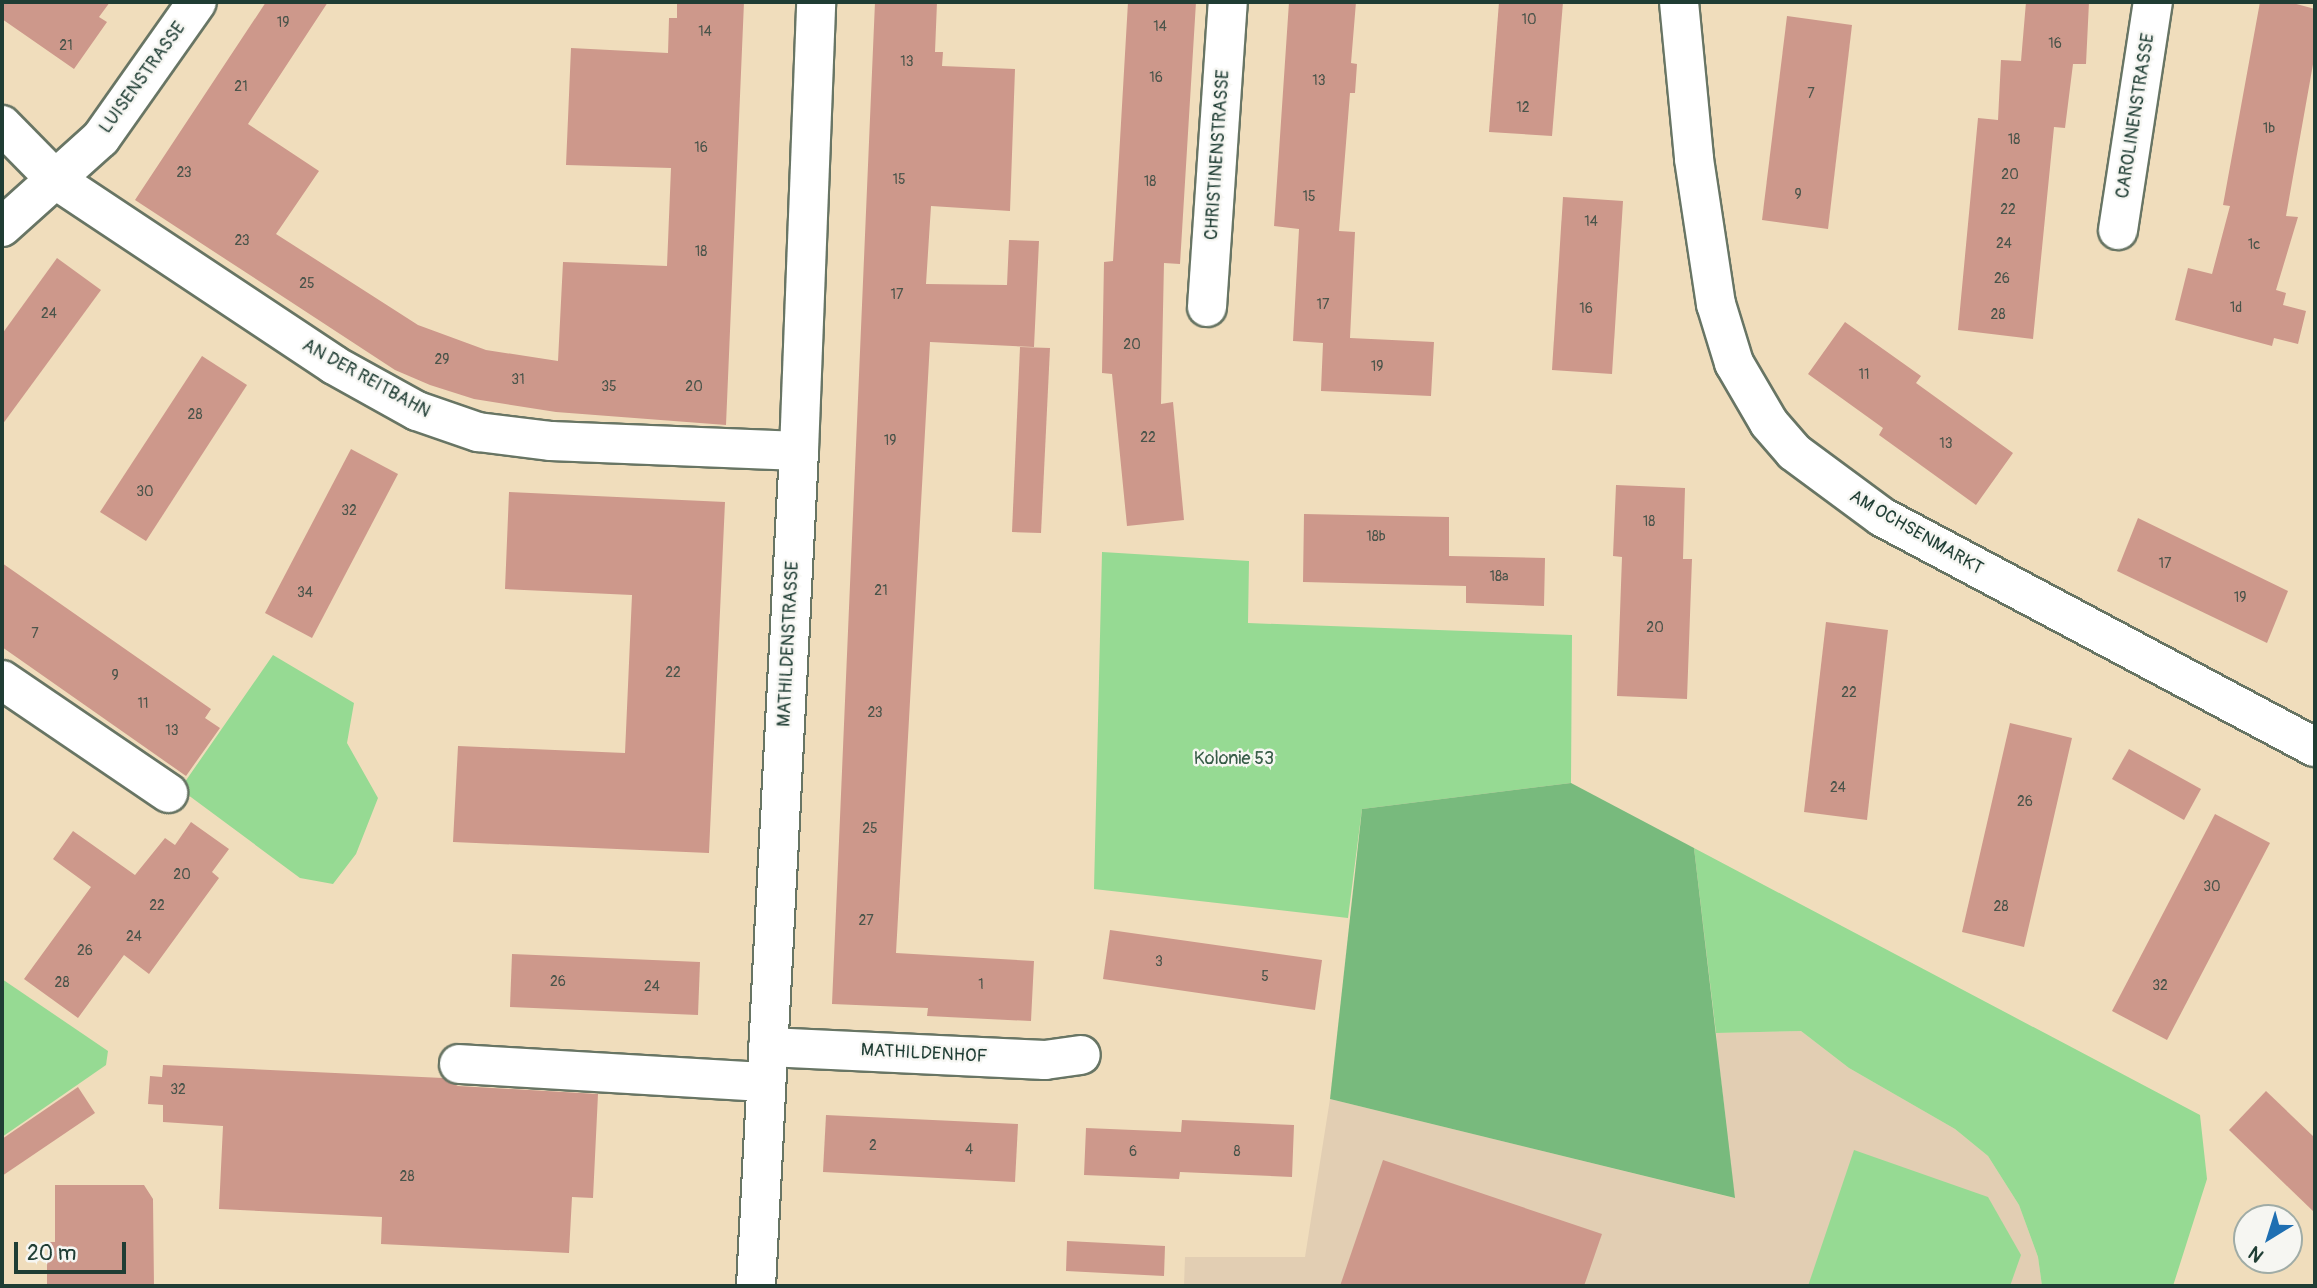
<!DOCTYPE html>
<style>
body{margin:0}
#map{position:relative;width:2317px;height:1288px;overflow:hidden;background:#f0ddbc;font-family:Pangolin,sans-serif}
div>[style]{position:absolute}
.built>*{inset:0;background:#e2ceb3}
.green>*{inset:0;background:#96da93}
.forest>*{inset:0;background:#78ba7d}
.building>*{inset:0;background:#cd988b}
.roads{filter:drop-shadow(2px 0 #687564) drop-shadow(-2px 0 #687564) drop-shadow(0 2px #687564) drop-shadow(0 -2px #687564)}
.minor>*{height:38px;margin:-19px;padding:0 19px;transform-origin:19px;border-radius:19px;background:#fff}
span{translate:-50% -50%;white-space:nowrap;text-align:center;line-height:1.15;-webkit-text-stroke:5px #f6f6f2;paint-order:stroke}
.number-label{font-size:14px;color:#4a544a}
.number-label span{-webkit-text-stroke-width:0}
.street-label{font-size:18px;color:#1f3d34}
.park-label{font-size:18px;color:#375c47}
.frame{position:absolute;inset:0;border:4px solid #1f3d34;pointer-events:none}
.north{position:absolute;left:2233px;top:1204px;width:70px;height:70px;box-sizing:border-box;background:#f6f6f2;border:2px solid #a0aca6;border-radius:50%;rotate:218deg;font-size:19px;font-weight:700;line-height:28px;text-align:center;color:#1f3d34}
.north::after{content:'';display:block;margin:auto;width:24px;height:32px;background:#1f6fb2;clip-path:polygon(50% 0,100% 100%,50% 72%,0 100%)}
.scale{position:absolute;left:14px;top:1242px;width:112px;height:32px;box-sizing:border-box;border:4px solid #1f3d34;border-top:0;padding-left:9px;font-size:21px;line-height:24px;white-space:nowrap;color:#1f3d34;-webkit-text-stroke:5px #f6f6f2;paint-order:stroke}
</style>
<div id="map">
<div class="built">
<div style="clip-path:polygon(1801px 1031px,1849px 1068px,1955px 1129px,1988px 1156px,2019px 1205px,2038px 1257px,2042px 1286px,1184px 1286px,1185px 1257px,1305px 1257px,1330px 1099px,1734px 1198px,1716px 1033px)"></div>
</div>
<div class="green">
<div style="clip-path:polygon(1102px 552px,1249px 561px,1248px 623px,1572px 635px,1571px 783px,1362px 809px,1348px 918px,1094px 889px)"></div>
<div style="clip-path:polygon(273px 655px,354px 703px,347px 743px,378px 798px,356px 854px,333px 884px,300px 878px,180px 789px)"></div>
<div style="clip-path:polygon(1694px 848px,2200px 1115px,2207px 1179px,2173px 1286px,2042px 1286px,2038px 1257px,2019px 1205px,1988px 1156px,1955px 1129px,1849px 1068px,1801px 1031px,1716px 1033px)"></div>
<div style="clip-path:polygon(2px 979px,108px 1051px,106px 1065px,2px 1137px)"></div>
<div style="clip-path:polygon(1854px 1150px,1988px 1197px,2021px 1255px,2010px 1286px,1808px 1286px)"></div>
</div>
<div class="forest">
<div style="clip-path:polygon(1571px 783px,1694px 848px,1735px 1198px,1330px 1099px,1362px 809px)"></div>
</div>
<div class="building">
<div style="clip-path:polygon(2px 2px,110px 2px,99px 17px,107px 22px,74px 69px,2px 19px)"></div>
<div style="clip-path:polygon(266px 2px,328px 2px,248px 124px,319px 171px,276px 234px,418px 325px,486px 350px,558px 361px,563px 262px,667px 266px,671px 168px,566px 165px,571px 48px,668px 53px,669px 18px,677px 18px,677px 2px,744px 2px,726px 425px,556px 412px,474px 399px,430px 385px,395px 370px,135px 200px)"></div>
<div style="clip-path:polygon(875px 2px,937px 2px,935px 52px,943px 52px,942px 66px,1015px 69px,1010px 211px,931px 206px,926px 284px,1007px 285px,1009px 240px,1039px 241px,1034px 347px,930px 342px,896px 953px,1034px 961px,1031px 1021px,927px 1016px,928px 1008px,832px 1004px)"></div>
<div style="clip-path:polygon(1128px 2px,1196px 2px,1180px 264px,1164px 263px,1161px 404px,1173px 402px,1184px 520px,1127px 526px,1112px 374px,1102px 373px,1104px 262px,1113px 261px)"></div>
<div style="clip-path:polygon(1289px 2px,1356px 2px,1351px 63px,1357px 64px,1355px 93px,1350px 93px,1339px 231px,1355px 232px,1350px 338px,1434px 342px,1431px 396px,1321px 391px,1323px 343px,1293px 341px,1299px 229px,1274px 226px)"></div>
<div style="clip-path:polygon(1499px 2px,1563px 2px,1552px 136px,1489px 132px)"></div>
<div style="clip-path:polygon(2026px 2px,2089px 2px,2086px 64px,2073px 64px,2065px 128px,2054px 127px,2033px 339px,1958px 330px,1978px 118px,1998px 120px,2001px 60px,2021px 61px)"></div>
<div style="clip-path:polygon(2260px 2px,2289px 2px,2315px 9px,2315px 53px,2286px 216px,2298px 217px,2276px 290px,2286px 293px,2283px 305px,2306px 311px,2298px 344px,2274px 338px,2272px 346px,2175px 320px,2188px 268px,2212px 274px,2230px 206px,2223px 205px)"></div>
<div style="clip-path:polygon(1787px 16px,1852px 25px,1828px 229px,1762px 220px)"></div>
<div style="clip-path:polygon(1563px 197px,1623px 201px,1612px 374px,1552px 370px)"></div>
<div style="clip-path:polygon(57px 258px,101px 290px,2px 425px,2px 334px)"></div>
<div style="clip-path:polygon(1845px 322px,1921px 376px,1916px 383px,2013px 453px,1976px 505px,1879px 435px,1883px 428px,1808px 374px)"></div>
<div style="clip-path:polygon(1020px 347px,1050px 348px,1041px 533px,1012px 532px)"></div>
<div style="clip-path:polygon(202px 356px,247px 385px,146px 541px,100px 512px)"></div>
<div style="clip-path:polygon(351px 449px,398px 474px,312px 638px,265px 613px)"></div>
<div style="clip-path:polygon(1616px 485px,1685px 488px,1683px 559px,1692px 559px,1687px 699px,1617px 696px,1622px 557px,1613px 556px)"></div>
<div style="clip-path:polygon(509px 492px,725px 502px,709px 853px,453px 842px,458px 746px,625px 753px,632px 595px,505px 589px)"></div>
<div style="clip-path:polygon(1304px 514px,1449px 517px,1449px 556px,1545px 558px,1544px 606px,1466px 603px,1466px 586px,1303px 582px)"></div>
<div style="clip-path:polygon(2138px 518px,2288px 591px,2267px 643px,2117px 571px)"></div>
<div style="clip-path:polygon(2px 563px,211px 709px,205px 718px,220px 728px,186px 776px,2px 647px)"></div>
<div style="clip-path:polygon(1826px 622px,1888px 630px,1867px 820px,1804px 812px)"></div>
<div style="clip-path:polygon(2010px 723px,2072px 738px,2024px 947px,1962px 932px)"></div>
<div style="clip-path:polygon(2129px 749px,2201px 789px,2184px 820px,2112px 779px)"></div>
<div style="clip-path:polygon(2215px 814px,2270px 843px,2167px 1040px,2112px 1011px)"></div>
<div style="clip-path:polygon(191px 822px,229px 849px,212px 872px,219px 878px,149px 974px,124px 955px,78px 1018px,24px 979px,91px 887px,53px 859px,73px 831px,135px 875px,165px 838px,175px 845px)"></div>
<div style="clip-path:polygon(1110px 930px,1322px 960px,1315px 1010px,1103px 979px)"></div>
<div style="clip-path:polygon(512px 954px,700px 962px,698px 1015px,510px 1007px)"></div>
<div style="clip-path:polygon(163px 1065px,443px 1078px,458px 1086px,598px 1094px,593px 1198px,572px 1197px,569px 1253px,381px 1244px,382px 1217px,219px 1209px,223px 1126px,163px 1122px,163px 1105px,148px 1104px,150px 1076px,162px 1077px)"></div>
<div style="clip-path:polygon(78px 1087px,95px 1113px,2px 1176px,2px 1139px)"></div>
<div style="clip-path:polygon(2266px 1091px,2315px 1138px,2315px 1213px,2229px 1130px)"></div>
<div style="clip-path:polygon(826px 1115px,1018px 1124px,1015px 1182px,823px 1172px)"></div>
<div style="clip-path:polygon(1182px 1120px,1294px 1125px,1292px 1177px,1180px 1172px,1179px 1179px,1084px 1175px,1086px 1128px,1181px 1132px)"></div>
<div style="clip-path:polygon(1383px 1160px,1602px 1234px,1584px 1286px,1340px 1286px)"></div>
<div style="clip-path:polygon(55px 1185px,144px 1185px,153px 1199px,154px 1286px,47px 1286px,47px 1242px,55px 1242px)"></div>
<div style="clip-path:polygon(1067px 1241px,1165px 1246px,1164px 1276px,1066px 1271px)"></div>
</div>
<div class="roads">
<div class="minor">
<div style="left:1679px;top:2px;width:158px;rotate:84.5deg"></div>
<div style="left:1694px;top:159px;width:147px;rotate:81.4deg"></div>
<div style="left:1716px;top:304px;width:62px;rotate:73deg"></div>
<div style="left:1734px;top:363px;width:69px;rotate:59.7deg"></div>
<div style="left:1769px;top:423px;width:38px;rotate:49deg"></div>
<div style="left:1794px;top:452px;width:109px;rotate:36.5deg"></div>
<div style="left:1882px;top:517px;width:490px;rotate:28deg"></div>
<div style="left:2px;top:125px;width:77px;rotate:45.5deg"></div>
<div style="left:56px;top:180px;width:334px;rotate:33.6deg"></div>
<div style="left:334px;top:365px;width:95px;rotate:29deg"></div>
<div style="left:417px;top:411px;width:65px;rotate:19deg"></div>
<div style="left:478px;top:432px;width:74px;rotate:7deg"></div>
<div style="left:551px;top:441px;width:248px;rotate:2.3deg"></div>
<div style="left:2px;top:227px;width:133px;rotate:-42deg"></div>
<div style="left:101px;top:138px;width:166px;rotate:-54.8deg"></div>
<div style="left:2118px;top:230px;width:231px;rotate:-81.3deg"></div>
<div style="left:1207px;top:307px;width:306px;rotate:-86.1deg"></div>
<div style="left:2px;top:680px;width:201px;rotate:34.2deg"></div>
<div style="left:768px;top:1047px;width:277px;rotate:2.7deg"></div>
<div style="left:1045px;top:1060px;width:36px;rotate:-8deg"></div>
<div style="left:459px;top:1064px;width:307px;rotate:3.4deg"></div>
<div style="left:756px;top:1286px;width:836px;rotate:-87.05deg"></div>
<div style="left:799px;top:451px;width:449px;rotate:-87.8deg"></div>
</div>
</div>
<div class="number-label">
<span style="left:1529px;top:20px">10</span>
<span style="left:283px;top:23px">19</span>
<span style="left:1160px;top:27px">14</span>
<span style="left:705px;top:32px">14</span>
<span style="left:2055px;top:44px">16</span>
<span style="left:66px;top:46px">21</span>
<span style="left:907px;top:62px">13</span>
<span style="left:1156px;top:78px">16</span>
<span style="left:1319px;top:81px">13</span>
<span style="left:241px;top:87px">21</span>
<span style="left:1811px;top:94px">7</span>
<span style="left:1523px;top:108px">12</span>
<span style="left:2269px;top:129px">1b</span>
<span style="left:2014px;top:140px">18</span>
<span style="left:701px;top:148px">16</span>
<span style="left:184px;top:173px">23</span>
<span style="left:2010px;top:175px">20</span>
<span style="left:899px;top:180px">15</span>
<span style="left:1150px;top:182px">18</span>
<span style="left:1798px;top:195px">9</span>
<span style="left:1309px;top:197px">15</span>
<span style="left:2008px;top:210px">22</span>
<span style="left:1591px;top:222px">14</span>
<span style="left:242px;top:241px">23</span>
<span style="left:2004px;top:244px">24</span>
<span style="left:2254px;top:245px">1c</span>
<span style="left:701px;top:252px">18</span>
<span style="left:2002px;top:279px">26</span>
<span style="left:307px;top:284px">25</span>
<span style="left:897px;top:295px">17</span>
<span style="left:1323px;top:305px">17</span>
<span style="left:2236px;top:308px">1d</span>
<span style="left:1586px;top:309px">16</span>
<span style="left:49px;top:314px">24</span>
<span style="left:1998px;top:315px">28</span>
<span style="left:1132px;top:345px">20</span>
<span style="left:442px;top:360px">29</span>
<span style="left:1377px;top:367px">19</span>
<span style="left:1864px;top:375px">11</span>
<span style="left:518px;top:380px">31</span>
<span style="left:609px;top:387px">35</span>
<span style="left:694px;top:387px">20</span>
<span style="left:195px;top:415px">28</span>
<span style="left:1148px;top:438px">22</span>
<span style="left:890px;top:441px">19</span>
<span style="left:1946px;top:444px">13</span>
<span style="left:145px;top:492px">30</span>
<span style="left:349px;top:511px">32</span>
<span style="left:1649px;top:522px">18</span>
<span style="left:1376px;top:537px">18b</span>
<span style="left:2165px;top:564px">17</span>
<span style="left:1499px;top:577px">18a</span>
<span style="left:881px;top:591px">21</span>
<span style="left:305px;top:593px">34</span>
<span style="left:2240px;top:598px">19</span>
<span style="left:1655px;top:628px">20</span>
<span style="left:35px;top:634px">7</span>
<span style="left:673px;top:673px">22</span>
<span style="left:115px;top:676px">9</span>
<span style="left:1849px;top:693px">22</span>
<span style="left:143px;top:704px">11</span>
<span style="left:875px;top:713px">23</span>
<span style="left:172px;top:731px">13</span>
<span style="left:1838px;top:788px">24</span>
<span style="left:2025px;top:802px">26</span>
<span style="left:870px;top:829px">25</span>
<span style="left:182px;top:875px">20</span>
<span style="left:2212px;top:887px">30</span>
<span style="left:157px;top:906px">22</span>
<span style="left:2001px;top:907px">28</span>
<span style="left:866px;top:921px">27</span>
<span style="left:134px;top:937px">24</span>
<span style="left:85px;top:951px">26</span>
<span style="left:1159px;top:962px">3</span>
<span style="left:1265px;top:977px">5</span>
<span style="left:558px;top:982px">26</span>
<span style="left:62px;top:983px">28</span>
<span style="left:981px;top:985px">1</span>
<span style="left:2160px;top:986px">32</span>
<span style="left:652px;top:987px">24</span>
<span style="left:178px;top:1090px">32</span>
<span style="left:873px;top:1146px">2</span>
<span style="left:969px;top:1150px">4</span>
<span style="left:1133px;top:1152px">6</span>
<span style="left:1237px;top:1152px">8</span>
<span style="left:407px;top:1177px">28</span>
</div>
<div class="street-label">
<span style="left:143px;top:78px;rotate:-54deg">LUISENSTRASSE</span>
<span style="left:2136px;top:116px;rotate:-81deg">CAROLINENSTRASSE</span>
<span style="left:1218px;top:155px;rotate:-86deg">CHRISTINENSTRASSE</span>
<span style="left:366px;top:379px;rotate:29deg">AN DER REITBAHN</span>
<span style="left:1916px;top:533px;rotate:30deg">AM OCHSENMARKT</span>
<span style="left:789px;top:644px;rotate:-87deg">MATHILDENSTRASSE</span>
<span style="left:924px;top:1054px;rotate:3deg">MATHILDENHOF</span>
</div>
<div class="park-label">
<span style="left:1234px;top:759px">Kolonie 53</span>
</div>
<div class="frame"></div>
<div class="north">N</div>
<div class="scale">20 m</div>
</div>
